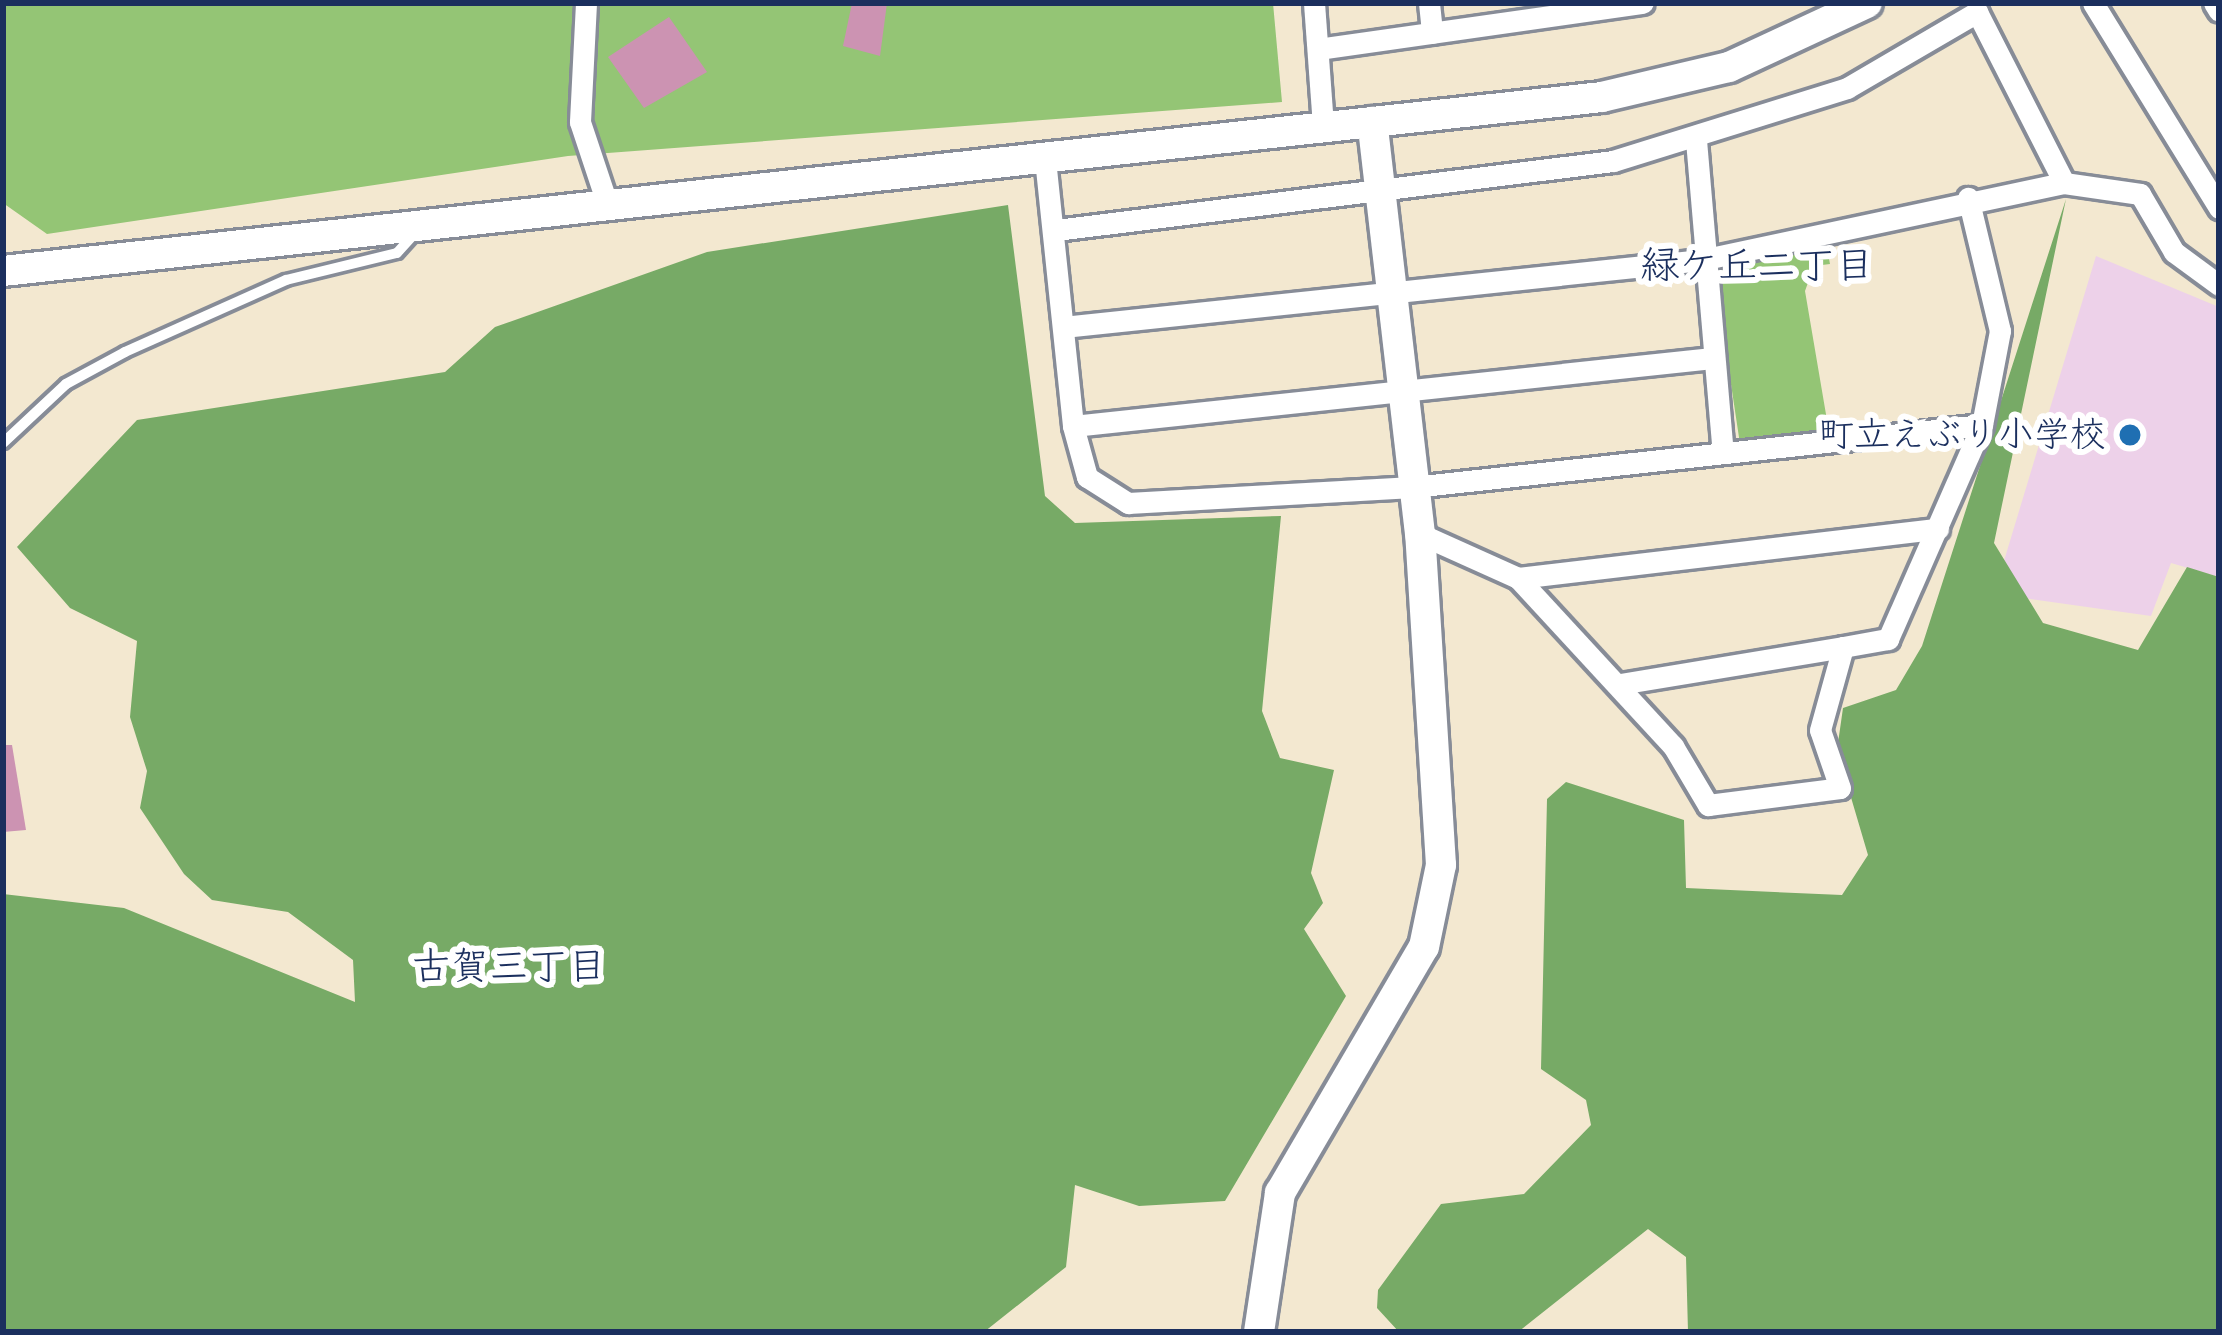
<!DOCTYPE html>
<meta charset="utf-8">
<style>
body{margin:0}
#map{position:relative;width:2222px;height:1335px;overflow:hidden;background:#f3e8d0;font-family:Pangolin,"Klee One",sans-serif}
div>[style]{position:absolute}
.built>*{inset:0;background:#edd1e9}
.green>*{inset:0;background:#94c575}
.forest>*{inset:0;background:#7a6}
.building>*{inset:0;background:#cc93b2}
.roads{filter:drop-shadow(3px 0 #878c97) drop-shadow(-3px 0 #878c97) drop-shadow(0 3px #878c97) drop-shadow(0 -3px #878c97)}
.lane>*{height:10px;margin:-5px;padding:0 5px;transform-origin:5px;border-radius:5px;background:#fff}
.street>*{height:21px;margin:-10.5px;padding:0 10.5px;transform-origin:10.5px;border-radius:10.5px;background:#fff}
.secondary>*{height:30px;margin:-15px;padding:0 15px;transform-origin:15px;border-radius:15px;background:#fff}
.dots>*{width:33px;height:33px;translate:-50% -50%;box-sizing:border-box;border:6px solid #fff;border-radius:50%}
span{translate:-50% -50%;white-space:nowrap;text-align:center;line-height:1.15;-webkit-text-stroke:12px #fff;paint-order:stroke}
.poi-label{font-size:36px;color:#1b2f5e}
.right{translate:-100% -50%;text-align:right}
.neighbourhood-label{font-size:39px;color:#1b2f5e}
.frame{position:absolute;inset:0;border:6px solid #1b2f5e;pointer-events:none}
</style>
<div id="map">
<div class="built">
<div style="clip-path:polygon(2096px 256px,2219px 307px,2219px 577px,2171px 563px,2151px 616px,1994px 594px)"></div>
</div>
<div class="green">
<div style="clip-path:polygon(3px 3px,1273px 3px,1282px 102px,568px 156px,47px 234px,3px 203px)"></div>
<div style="clip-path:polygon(1826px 243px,1830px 264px,1814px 266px,1805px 291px,1829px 432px,1740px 444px,1715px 278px,1724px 263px)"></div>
</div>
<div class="forest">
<div style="clip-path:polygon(2066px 199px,1994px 543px,2043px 623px,2138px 650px,2187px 567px,2219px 577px,2219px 1332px,1688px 1332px,1686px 1257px,1648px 1229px,1518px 1332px,1399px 1332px,1377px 1308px,1378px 1290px,1441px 1204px,1524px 1194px,1591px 1125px,1586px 1100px,1541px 1069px,1547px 799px,1566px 782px,1684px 820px,1686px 888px,1842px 895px,1868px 855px,1837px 750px,1843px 708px,1896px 690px,1922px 646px)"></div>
<div style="clip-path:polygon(1008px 205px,1045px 496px,1075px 523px,1281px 516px,1262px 711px,1280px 758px,1334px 770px,1311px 873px,1323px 903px,1304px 929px,1346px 996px,1225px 1201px,1139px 1206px,1075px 1185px,1066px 1267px,984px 1332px,3px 1332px,3px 894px,124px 908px,355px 1002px,353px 960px,288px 912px,212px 900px,184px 874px,140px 808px,147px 771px,130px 717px,137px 641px,70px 608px,17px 547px,137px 420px,445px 372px,495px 327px,707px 252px)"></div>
</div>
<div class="building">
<div style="clip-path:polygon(852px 3px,887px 3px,880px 56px,843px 46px)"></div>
<div style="clip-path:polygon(669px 17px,707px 72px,644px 108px,608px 57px)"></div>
<div style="clip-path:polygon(3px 745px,12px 745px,26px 830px,3px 832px)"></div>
</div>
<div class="roads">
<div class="lane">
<div style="left:3px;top:443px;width:86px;rotate:-43.1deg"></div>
<div style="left:66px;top:384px;width:67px;rotate:-28.5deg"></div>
<div style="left:125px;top:352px;width:176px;rotate:-24.1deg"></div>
<div style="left:286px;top:280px;width:114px;rotate:-13.7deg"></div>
<div style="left:397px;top:253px;width:25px;rotate:-48deg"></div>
</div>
<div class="street">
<div style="left:586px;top:3px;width:119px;rotate:92.9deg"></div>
<div style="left:580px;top:122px;width:85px;rotate:71.6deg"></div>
<div style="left:1314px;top:3px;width:124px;rotate:85.8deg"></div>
<div style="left:1429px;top:3px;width:30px;rotate:84deg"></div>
<div style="left:2093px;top:3px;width:241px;rotate:58.4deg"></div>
<div style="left:2214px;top:3px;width:9px;rotate:58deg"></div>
<div style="left:1318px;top:49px;width:328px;rotate:-8.1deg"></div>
<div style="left:1696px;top:140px;width:314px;rotate:85.1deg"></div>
<div style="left:1045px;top:159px;width:268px;rotate:84deg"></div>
<div style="left:1073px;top:426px;width:53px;rotate:74.6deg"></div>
<div style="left:1087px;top:477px;width:49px;rotate:32.4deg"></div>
<div style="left:1128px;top:503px;width:285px;rotate:-3.2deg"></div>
<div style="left:1413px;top:487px;width:572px;rotate:-6.22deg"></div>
<div style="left:1056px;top:230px;width:561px;rotate:-7.06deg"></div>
<div style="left:1613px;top:161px;width:245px;rotate:-17.3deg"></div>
<div style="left:1847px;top:88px;width:151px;rotate:-30.3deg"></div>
<div style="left:1977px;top:12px;width:192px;rotate:63deg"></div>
<div style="left:1063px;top:327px;width:642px;rotate:-5.99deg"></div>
<div style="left:1701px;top:260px;width:371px;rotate:-12deg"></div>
<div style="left:2064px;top:183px;width:77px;rotate:8.2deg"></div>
<div style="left:2140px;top:194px;width:67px;rotate:59.6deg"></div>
<div style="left:2174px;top:252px;width:56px;rotate:36.3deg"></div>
<div style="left:1073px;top:426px;width:643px;rotate:-6.07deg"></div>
<div style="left:1420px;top:534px;width:107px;rotate:24.2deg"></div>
<div style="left:1518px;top:578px;width:229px;rotate:47.3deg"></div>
<div style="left:1673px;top:746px;width:69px;rotate:59.3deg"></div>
<div style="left:1708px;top:805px;width:133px;rotate:-7.3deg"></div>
<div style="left:1840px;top:788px;width:61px;rotate:-109deg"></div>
<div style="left:1820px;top:730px;width:86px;rotate:-74.5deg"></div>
<div style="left:1843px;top:647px;width:46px;rotate:-10.1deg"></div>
<div style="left:1888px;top:639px;width:234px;rotate:-66.3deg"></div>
<div style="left:1982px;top:425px;width:96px;rotate:-79.2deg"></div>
<div style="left:2000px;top:331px;width:137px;rotate:-103.5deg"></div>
<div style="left:1518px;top:578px;width:423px;rotate:-6.7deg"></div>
<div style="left:1620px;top:684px;width:226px;rotate:-9.4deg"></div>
</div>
<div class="secondary">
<div style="left:3px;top:271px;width:1608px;rotate:-6.21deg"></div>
<div style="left:1602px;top:97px;width:130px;rotate:-13.3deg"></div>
<div style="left:1729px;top:67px;width:152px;rotate:-24.9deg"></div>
<div style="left:1259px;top:1332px;width:141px;rotate:-81.4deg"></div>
<div style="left:1280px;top:1193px;width:285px;rotate:-59.7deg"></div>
<div style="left:1424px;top:947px;width:84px;rotate:-78.3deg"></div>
<div style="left:1441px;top:865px;width:332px;rotate:-93.6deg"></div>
<div style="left:1420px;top:534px;width:415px;rotate:-96.6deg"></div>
</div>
</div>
<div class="dots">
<div style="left:2130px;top:435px;background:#1f6fb2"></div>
</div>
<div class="poi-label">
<span class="right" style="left:2106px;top:435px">町立えぶり小学校</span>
</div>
<div class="neighbourhood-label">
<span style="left:1757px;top:266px">緑ケ丘二丁目</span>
<span style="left:509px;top:967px">古賀三丁目</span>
</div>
<div class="frame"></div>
</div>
